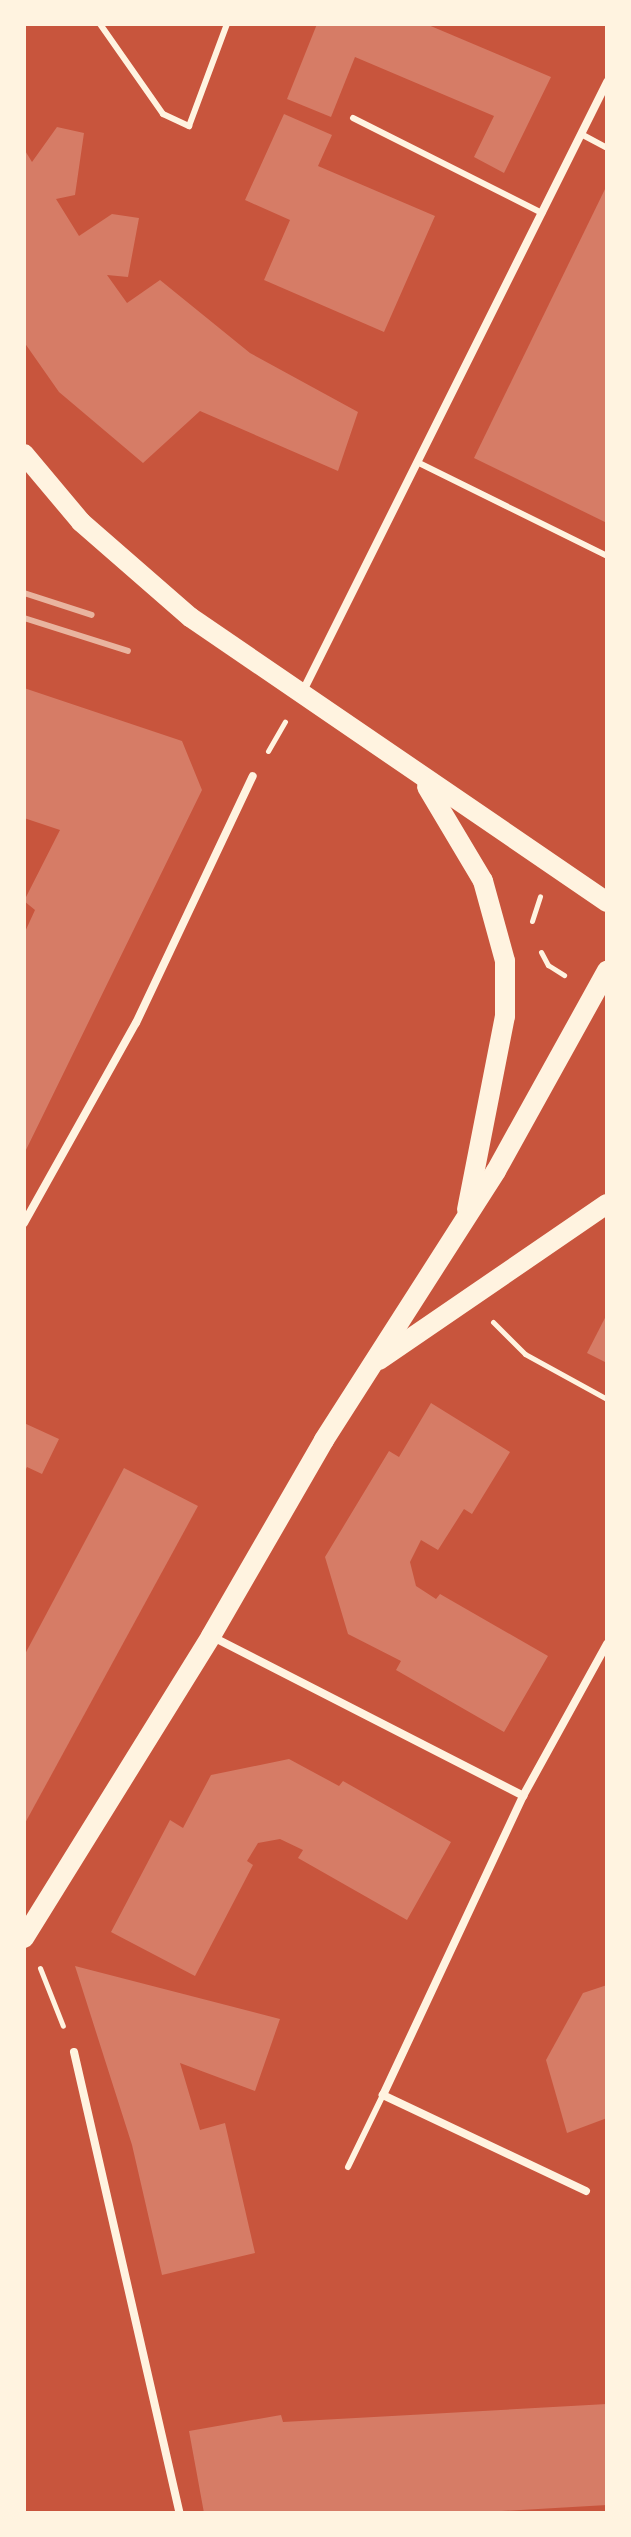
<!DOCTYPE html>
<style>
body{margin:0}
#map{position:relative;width:631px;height:2537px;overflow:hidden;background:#c8553d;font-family:Roboto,sans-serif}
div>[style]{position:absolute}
.building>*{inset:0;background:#d67c66}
.path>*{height:5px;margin:-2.5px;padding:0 2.5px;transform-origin:2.5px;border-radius:2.5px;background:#fff3e0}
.service>*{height:6px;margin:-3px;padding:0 3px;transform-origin:3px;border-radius:3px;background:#fff3e0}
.minor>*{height:8px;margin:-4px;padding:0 4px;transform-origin:4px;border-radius:4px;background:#fff3e0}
.primary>*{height:20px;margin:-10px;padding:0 10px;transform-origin:10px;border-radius:10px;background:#fff3e0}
.rail>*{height:6px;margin:-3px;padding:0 3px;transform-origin:3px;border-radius:3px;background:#e9b49f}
span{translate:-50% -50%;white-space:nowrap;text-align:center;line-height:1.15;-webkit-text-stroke:6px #fff3e0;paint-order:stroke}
.frame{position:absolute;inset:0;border:26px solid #fff3e0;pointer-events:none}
</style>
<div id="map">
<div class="building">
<div style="clip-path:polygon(317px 24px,426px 24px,551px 77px,504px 173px,474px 157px,494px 116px,355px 57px,331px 117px,287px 99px)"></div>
<div style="clip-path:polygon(284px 114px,332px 135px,318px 166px,435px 216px,384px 332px,264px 280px,290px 220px,245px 200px)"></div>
<div style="clip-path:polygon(57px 127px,84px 133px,75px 195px,56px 199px,79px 236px,112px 214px,139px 218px,128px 277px,107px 275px,127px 303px,160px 280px,250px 353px,358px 412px,338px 471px,200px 411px,143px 463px,59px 392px,24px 342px,24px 149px,32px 162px)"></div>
<div style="clip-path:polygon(607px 185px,607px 523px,474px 458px)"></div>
<div style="clip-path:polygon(24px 688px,182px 741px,202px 790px,24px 1154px,24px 934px,35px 910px,24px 901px,60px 830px,24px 818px)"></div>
<div style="clip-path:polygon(607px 1314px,607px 1363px,587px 1353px)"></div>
<div style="clip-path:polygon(431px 1403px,510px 1452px,472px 1514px,464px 1509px,438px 1550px,421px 1540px,410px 1562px,416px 1586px,436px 1599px,440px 1594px,548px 1656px,504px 1732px,396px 1670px,401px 1661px,348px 1634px,325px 1557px,389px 1451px,399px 1457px)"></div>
<div style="clip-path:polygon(24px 1423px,59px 1439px,42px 1474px,27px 1467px,24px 1473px)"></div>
<div style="clip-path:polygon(124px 1468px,198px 1506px,24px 1825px,24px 1656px)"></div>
<div style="clip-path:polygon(289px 1759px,339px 1786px,343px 1781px,451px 1842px,407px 1920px,298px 1858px,303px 1850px,280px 1839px,258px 1843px,247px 1861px,253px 1865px,195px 1976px,111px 1932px,170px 1820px,183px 1828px,211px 1775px)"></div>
<div style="clip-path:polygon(75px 1966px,280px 2019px,255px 2091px,180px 2063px,200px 2130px,225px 2123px,255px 2253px,162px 2275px,132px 2145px)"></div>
<div style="clip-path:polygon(607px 1985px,607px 2118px,567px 2133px,546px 2060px,583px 1993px)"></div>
<div style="clip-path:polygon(607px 2404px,607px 2505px,469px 2513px,204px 2513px,189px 2431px,281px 2415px,283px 2422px)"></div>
</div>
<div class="path">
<div style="left:268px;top:751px;width:34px;rotate:-60deg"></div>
<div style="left:532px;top:921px;width:26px;rotate:-72deg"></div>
<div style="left:541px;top:952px;width:15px;rotate:62deg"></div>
<div style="left:548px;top:965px;width:19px;rotate:32deg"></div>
<div style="left:493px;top:1322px;width:45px;rotate:45deg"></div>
<div style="left:525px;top:1354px;width:94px;rotate:28.8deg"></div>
<div style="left:40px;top:1968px;width:62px;rotate:68.4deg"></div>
</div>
<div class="service">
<div style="left:100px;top:24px;width:110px;rotate:55deg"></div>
<div style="left:163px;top:114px;width:29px;rotate:25deg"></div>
<div style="left:189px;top:126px;width:109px;rotate:-69.6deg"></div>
<div style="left:353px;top:118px;width:212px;rotate:26.7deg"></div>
<div style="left:581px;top:134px;width:30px;rotate:28deg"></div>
<div style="left:417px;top:462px;width:212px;rotate:26.3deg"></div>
<div style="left:348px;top:2167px;width:80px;rotate:-64.1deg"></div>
</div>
<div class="minor">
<div style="left:303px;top:691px;width:681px;rotate:-63.47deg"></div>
<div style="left:24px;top:1223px;width:229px;rotate:-60.8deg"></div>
<div style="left:136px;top:1023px;width:273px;rotate:-64.7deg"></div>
<div style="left:211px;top:1636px;width:351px;rotate:27.1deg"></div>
<div style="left:74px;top:2052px;width:473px;rotate:77.1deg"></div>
<div style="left:586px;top:2191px;width:225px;rotate:-154.7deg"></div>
<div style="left:383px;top:2095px;width:330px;rotate:-64.9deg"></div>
<div style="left:523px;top:1796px;width:174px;rotate:-61.1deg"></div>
</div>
<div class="primary">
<div style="left:24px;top:454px;width:89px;rotate:50deg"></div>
<div style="left:81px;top:522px;width:145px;rotate:41.1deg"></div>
<div style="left:190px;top:617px;width:505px;rotate:34.35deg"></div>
<div style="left:427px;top:787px;width:109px;rotate:59.2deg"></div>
<div style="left:483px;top:881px;width:83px;rotate:74.6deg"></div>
<div style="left:505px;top:961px;width:55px;rotate:90deg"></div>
<div style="left:505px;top:1016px;width:197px;rotate:101.1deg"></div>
<div style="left:379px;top:1360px;width:276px;rotate:-34.4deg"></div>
<div style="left:24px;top:1938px;width:355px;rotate:-58.2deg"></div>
<div style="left:211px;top:1636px;width:226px;rotate:-60deg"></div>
<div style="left:324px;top:1440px;width:319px;rotate:-57.4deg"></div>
<div style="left:496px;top:1171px;width:229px;rotate:-61deg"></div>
</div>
<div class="rail">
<div style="left:24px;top:593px;width:71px;rotate:17.9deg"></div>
<div style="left:24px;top:618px;width:109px;rotate:17.6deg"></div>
</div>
<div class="frame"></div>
</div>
